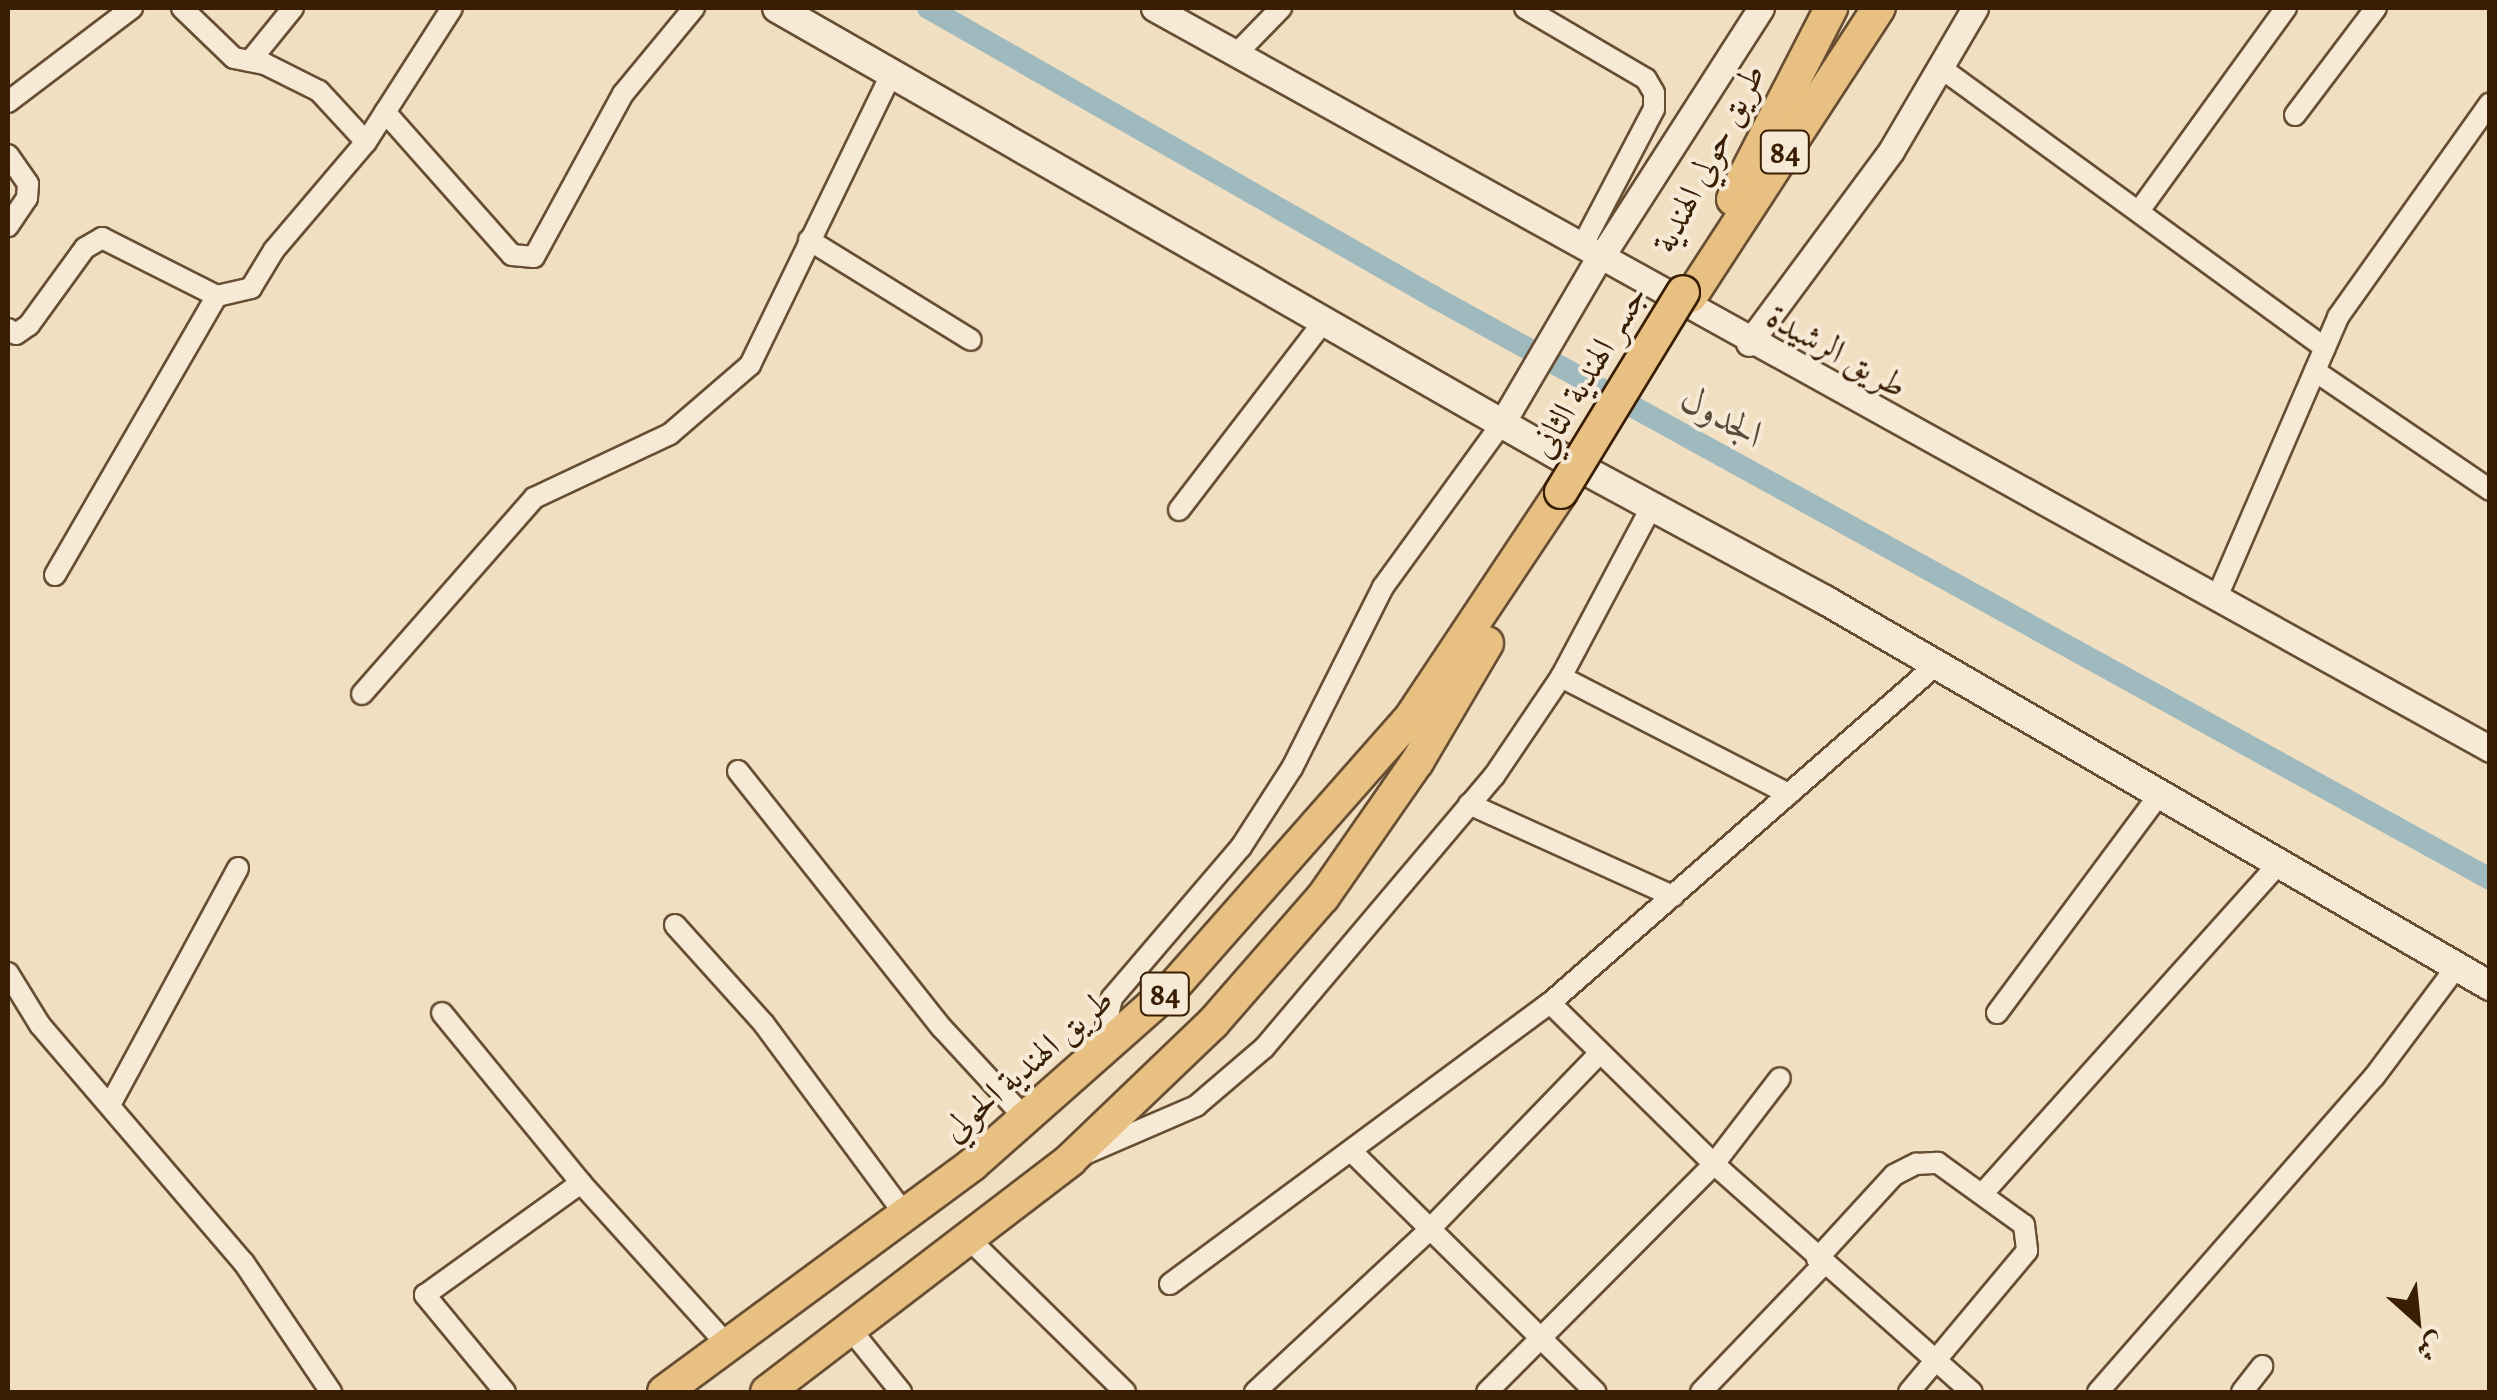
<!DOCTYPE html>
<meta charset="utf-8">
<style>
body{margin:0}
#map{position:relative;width:2497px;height:1400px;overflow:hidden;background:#f1dfc2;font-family:Alegreya,Amiri,serif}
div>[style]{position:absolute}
.canal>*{height:22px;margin:-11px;padding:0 11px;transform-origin:11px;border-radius:11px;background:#9fbabe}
.roads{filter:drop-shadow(2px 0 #674e33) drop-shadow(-2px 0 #674e33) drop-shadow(0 2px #674e33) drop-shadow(0 -2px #674e33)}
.minor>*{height:20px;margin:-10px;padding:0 10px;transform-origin:10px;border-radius:10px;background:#f6ead7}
.tertiary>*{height:25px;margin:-12.5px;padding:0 12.5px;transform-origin:12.5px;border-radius:12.5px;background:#f6ead7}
.secondary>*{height:28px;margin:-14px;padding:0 14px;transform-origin:14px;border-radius:14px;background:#f6ead7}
.trunk>*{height:32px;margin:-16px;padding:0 16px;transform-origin:16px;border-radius:16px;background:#e8c081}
.bridges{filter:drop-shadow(2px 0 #391e03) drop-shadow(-2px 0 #391e03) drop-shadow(0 2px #391e03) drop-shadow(0 -2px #391e03)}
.trunk-bridge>*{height:32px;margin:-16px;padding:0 16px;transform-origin:16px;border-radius:16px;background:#e8c081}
span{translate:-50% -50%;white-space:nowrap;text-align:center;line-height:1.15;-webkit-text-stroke:8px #f6ead7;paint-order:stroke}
.shield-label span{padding:2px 8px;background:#f6ead7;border:2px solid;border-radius:8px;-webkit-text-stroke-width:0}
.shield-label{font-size:32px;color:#391e03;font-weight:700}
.street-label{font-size:35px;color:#391e03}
.water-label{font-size:38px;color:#584d3b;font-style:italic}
.frame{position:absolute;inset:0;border:10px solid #391e03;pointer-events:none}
.north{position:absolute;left:2367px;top:1270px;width:100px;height:100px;-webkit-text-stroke:8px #f6ead7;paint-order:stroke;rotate:153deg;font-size:28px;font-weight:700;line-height:40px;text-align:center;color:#391e03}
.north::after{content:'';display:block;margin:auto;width:35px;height:45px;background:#391e03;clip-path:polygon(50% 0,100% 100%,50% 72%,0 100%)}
</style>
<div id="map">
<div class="canal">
<div style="left:928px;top:8px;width:583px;rotate:29.73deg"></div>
<div style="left:1434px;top:297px;width:1206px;rotate:28.86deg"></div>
</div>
<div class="roads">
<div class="minor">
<div style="left:182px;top:8px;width:72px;rotate:43.9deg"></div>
<div style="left:234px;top:58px;width:32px;rotate:11deg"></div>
<div style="left:265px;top:64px;width:60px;rotate:26.6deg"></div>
<div style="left:319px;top:91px;width:69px;rotate:47.3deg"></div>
<div style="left:1525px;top:8px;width:140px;rotate:30.4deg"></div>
<div style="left:1646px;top:79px;width:16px;rotate:60deg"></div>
<div style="left:1654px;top:93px;width:16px;rotate:90deg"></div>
<div style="left:1654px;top:109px;width:155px;rotate:117.7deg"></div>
<div style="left:1238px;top:52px;width:62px;rotate:-45.7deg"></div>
<div style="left:250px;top:61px;width:68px;rotate:-50.9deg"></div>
<div style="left:1941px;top:68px;width:475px;rotate:36.1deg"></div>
<div style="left:8px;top:102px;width:156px;rotate:-37.2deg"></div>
<div style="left:385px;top:112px;width:191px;rotate:48.4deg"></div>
<div style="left:512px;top:255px;width:22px;rotate:5deg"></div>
<div style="left:534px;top:257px;width:186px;rotate:-61.4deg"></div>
<div style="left:623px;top:94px;width:112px;rotate:-50.5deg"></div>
<div style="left:2295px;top:115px;width:134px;rotate:-52.9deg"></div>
<div style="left:8px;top:155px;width:35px;rotate:55deg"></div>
<div style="left:28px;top:184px;width:14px;rotate:94deg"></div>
<div style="left:27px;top:198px;width:34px;rotate:124deg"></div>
<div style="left:2139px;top:211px;width:251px;rotate:-54.1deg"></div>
<div style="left:809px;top:240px;width:190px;rotate:31.7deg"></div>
<div style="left:8px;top:329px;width:9px;rotate:32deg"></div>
<div style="left:16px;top:334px;width:16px;rotate:-35deg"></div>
<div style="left:29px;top:325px;width:95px;rotate:-54deg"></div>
<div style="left:85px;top:248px;width:20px;rotate:-30deg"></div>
<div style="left:102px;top:238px;width:129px;rotate:26.8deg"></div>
<div style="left:2315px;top:371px;width:212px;rotate:34.2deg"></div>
<div style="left:1179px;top:510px;width:238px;rotate:-52.5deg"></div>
<div style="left:55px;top:575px;width:323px;rotate:-59.9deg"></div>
<div style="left:217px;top:296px;width:35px;rotate:-13deg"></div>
<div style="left:251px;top:288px;width:44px;rotate:-58.8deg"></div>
<div style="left:274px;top:250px;width:142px;rotate:-49.6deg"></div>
<div style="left:366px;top:142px;width:159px;rotate:-57.3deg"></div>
<div style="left:2217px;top:597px;width:305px;rotate:-66.6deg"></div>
<div style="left:2338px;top:317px;width:262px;rotate:-54.6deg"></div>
<div style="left:1561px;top:677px;width:256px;rotate:27.2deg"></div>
<div style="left:362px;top:694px;width:261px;rotate:-48.7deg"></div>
<div style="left:534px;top:498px;width:150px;rotate:-25.2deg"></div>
<div style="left:670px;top:434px;width:106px;rotate:-40.8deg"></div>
<div style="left:750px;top:365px;width:325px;rotate:-64.1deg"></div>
<div style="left:738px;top:771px;width:328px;rotate:51.6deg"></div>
<div style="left:942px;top:1028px;width:125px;rotate:47.3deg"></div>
<div style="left:1469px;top:804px;width:224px;rotate:24.3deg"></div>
<div style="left:675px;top:925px;width:133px;rotate:48deg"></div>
<div style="left:764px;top:1024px;width:240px;rotate:53.5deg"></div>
<div style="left:8px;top:973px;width:61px;rotate:58.4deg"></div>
<div style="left:40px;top:1025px;width:313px;rotate:49.4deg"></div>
<div style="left:244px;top:1263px;width:156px;rotate:56deg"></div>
<div style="left:1550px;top:1003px;width:230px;rotate:44.5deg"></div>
<div style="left:1714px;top:1164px;width:344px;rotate:41.5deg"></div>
<div style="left:442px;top:1013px;width:220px;rotate:50.7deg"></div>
<div style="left:581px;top:1183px;width:221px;rotate:47.9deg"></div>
<div style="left:1997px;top:1013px;width:272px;rotate:-53.4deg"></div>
<div style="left:1115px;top:1043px;width:21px;rotate:-115deg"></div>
<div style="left:1106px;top:1024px;width:27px;rotate:-77deg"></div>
<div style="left:1112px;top:998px;width:199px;rotate:-49.5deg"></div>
<div style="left:1241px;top:847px;width:94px;rotate:-57.2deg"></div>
<div style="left:1292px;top:768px;width:203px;rotate:-63.3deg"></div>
<div style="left:1383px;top:587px;width:203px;rotate:-54deg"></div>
<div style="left:111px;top:1103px;width:267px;rotate:-61.6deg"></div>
<div style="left:1352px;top:1152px;width:342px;rotate:44.6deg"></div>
<div style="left:1087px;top:1153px;width:119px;rotate:-23.3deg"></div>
<div style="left:1196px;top:1106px;width:89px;rotate:-40.5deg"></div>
<div style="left:1264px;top:1048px;width:356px;rotate:-49.8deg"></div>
<div style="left:1494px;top:776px;width:120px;rotate:-55.9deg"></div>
<div style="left:1561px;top:677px;width:194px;rotate:-62deg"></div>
<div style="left:1985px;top:1191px;width:438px;rotate:-48.1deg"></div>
<div style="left:970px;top:1240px;width:217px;rotate:44.4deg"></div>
<div style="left:1817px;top:1259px;width:114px;rotate:-47.5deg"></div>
<div style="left:1894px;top:1175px;width:25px;rotate:-27deg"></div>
<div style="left:1916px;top:1164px;width:22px;rotate:-3deg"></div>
<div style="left:1938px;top:1163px;width:106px;rotate:35.8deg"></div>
<div style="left:2024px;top:1225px;width:26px;rotate:83deg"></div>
<div style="left:2027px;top:1251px;width:184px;rotate:129.9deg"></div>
<div style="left:1170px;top:1284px;width:473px;rotate:-36.5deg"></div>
<div style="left:1550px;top:1003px;width:513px;rotate:-41.21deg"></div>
<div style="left:851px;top:1330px;width:80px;rotate:51.1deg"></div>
<div style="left:505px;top:1392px;width:126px;rotate:-129.5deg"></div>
<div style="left:425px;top:1295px;width:192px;rotate:-35.7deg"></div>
<div style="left:1255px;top:1392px;width:235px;rotate:-42.9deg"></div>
<div style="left:1427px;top:1232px;width:248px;rotate:-46deg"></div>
<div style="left:1487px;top:1392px;width:322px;rotate:-45.1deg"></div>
<div style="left:1714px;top:1164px;width:108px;rotate:-52.5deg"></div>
<div style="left:1701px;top:1392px;width:176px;rotate:-46.2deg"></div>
<div style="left:2098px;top:1392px;width:419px;rotate:-48.8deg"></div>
<div style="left:2374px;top:1077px;width:139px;rotate:-53.2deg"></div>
<div style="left:2242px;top:1392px;width:33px;rotate:-52deg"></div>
</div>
<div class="tertiary">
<div style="left:1154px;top:8px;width:1528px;rotate:29.01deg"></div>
<div style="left:1601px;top:257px;width:296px;rotate:-57.3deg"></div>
<div style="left:1749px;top:343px;width:239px;rotate:-53.5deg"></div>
<div style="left:1891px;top:151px;width:166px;rotate:-59.6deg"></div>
<div style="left:1502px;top:423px;width:194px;rotate:-59.6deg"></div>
</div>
<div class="secondary">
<div style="left:777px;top:8px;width:909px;rotate:29.81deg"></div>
<div style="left:1566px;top:460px;width:294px;rotate:28.4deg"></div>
<div style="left:1825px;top:600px;width:769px;rotate:30.13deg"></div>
</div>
<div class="trunk">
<div style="left:1733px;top:199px;width:215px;rotate:-62.8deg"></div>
<div style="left:1691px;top:296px;width:344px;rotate:-56.9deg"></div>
<div style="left:664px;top:1392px;width:384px;rotate:-36.4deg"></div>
<div style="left:973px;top:1164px;width:268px;rotate:-41.5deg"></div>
<div style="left:1174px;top:986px;width:359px;rotate:-48.6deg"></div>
<div style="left:1411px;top:717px;width:270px;rotate:-56.3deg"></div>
<div style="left:767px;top:1392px;width:382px;rotate:-37.4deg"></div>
<div style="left:1070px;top:1160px;width:198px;rotate:-43.8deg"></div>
<div style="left:1213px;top:1023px;width:167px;rotate:-48.9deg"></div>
<div style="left:1323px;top:897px;width:165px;rotate:-55.2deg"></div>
<div style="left:1417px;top:762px;width:138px;rotate:-59.5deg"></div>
</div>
</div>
<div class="bridges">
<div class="trunk-bridge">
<div style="left:1561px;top:492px;width:234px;rotate:-58.6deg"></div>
</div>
</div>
<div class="shield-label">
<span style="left:1785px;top:152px">84</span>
<span style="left:1165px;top:994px">84</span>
</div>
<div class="street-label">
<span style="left:1708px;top:158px;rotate:-63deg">طريق حولي الهندية</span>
<span style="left:1837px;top:351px;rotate:29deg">طريق الرشيدة</span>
<span style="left:1588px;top:371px;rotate:-59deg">جسر الهندية الثاني</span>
<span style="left:1027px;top:1064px;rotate:-41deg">طريق الهندية الحولي</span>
</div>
<div class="water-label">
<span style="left:1723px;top:417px;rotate:29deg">الجدول</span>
</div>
<div class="frame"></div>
<div class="north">ش</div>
</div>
